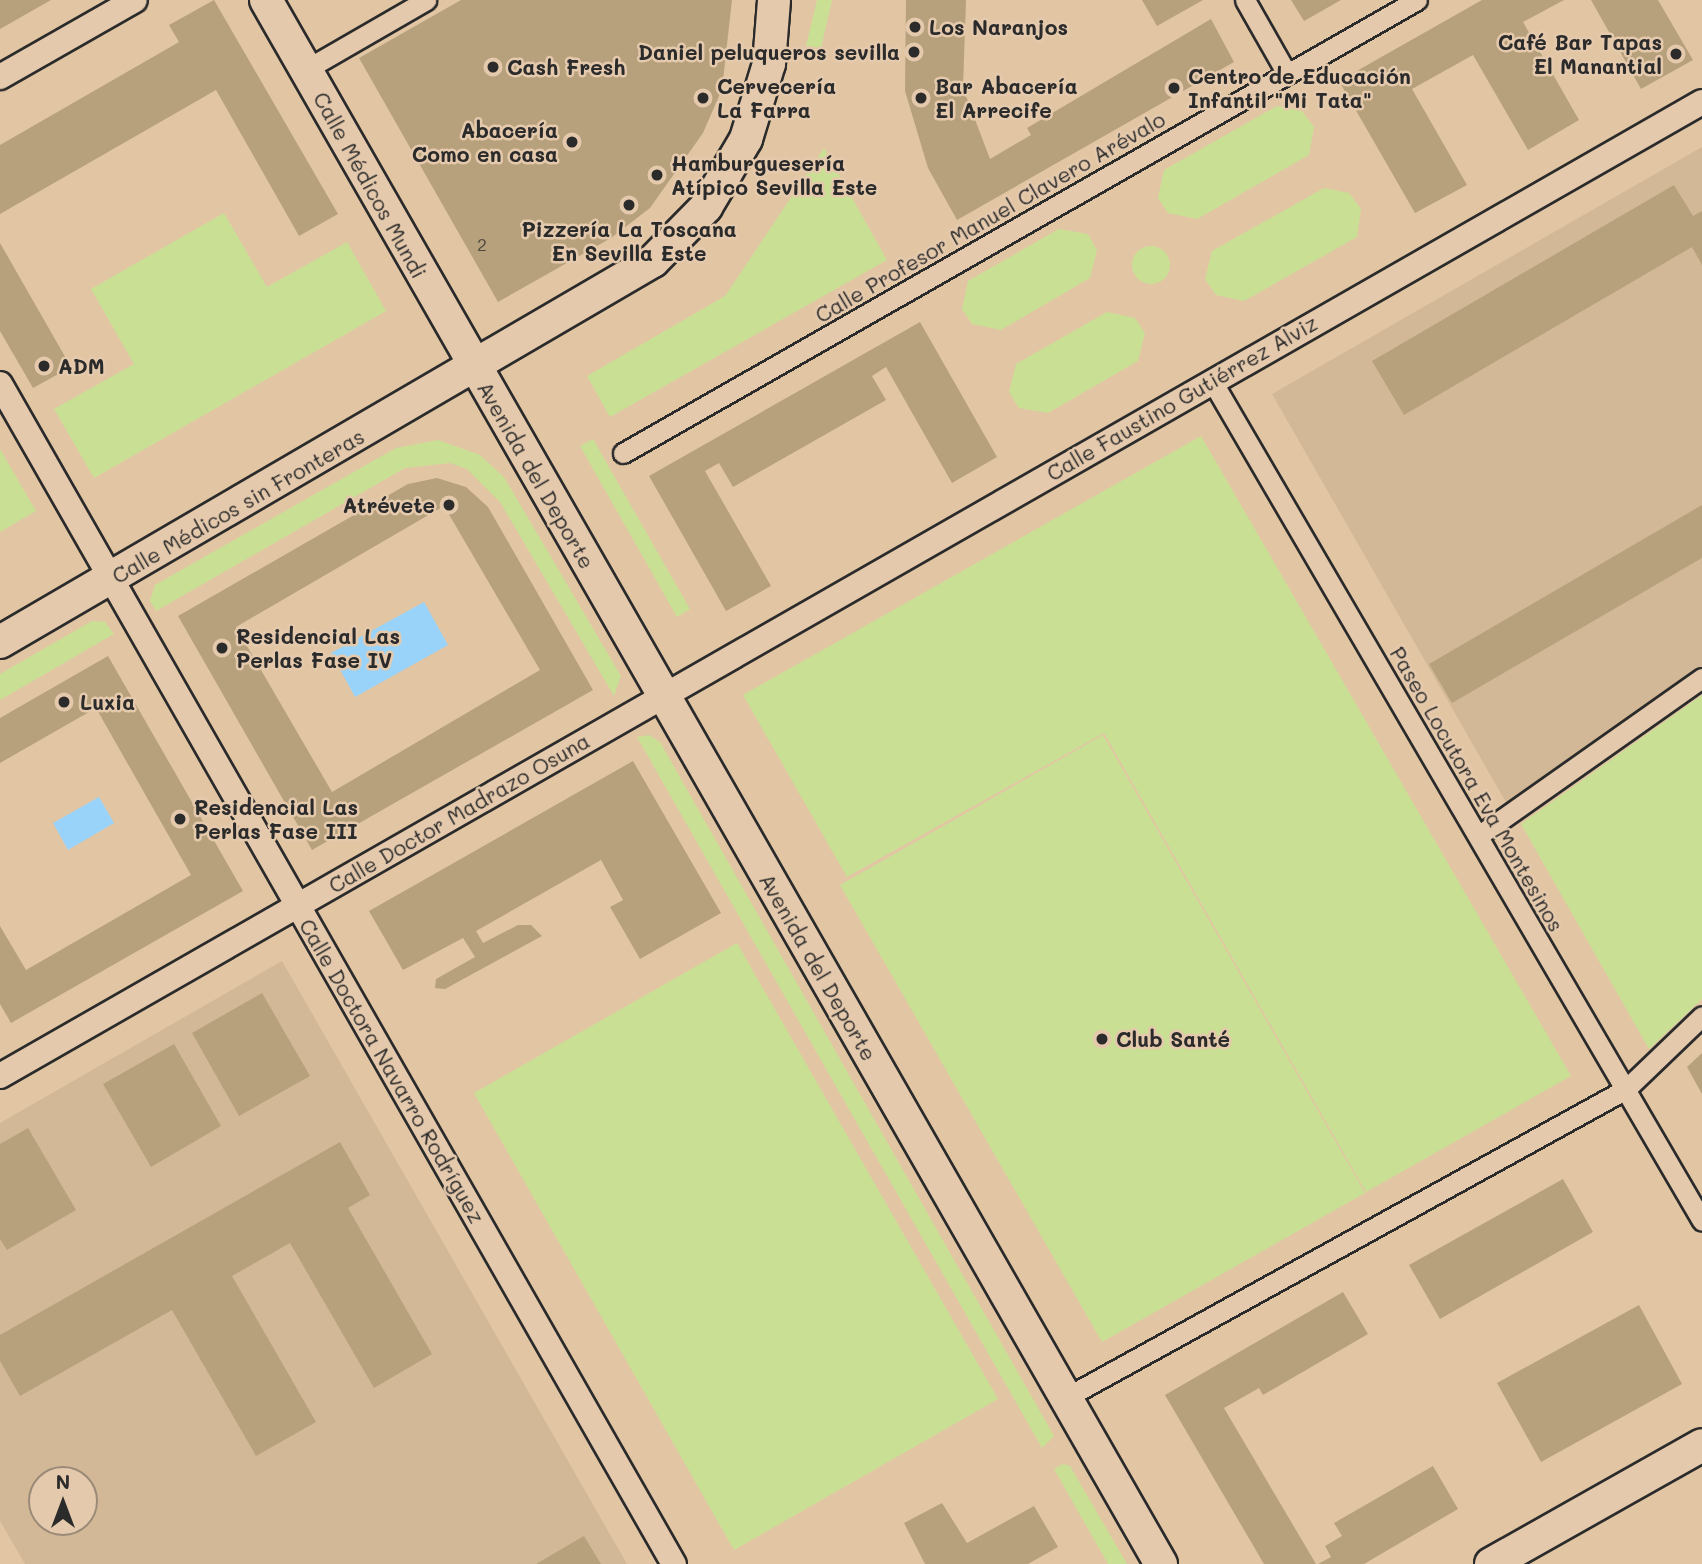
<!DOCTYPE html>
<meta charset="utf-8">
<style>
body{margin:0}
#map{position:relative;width:1702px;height:1564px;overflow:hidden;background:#e2c6a4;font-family:Mali,sans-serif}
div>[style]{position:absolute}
.built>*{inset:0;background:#d2b896}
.green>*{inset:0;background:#c9df94}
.round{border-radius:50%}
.water>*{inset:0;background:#9ad3f9}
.building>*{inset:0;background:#b7a17c}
.roads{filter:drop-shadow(2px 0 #2b2b2b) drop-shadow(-2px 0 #2b2b2b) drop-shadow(0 2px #2b2b2b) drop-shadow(0 -2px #2b2b2b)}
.pedestrian>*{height:19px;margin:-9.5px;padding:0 9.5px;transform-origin:9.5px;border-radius:9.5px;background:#e5c9ac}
.minor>*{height:24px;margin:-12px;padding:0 12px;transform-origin:12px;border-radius:12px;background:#e5c9ac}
.tertiary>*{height:32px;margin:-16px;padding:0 16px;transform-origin:16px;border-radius:16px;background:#e5c9ac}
.dots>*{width:19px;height:19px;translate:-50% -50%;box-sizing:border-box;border:4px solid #e5c9ac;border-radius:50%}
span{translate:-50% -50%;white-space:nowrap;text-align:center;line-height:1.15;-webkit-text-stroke:5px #e5c9ac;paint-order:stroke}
.number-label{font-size:18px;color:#4e483f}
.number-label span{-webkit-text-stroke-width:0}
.poi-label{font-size:21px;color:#2b2b2b;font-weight:700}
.left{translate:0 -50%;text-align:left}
.right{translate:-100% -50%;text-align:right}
.street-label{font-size:21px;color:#2b2b2b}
.north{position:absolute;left:28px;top:1466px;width:70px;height:70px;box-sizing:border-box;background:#e5c9ac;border:2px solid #9b8a78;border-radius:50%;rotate:0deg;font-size:19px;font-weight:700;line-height:28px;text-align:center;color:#2b2b2b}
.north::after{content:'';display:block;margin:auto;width:24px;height:32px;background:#2b2b2b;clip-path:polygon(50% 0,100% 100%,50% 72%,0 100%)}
</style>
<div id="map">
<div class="built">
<div style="clip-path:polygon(1702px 147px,1702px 666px,1507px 804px,1272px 394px)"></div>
<div style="clip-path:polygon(evenodd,282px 961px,627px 1564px,25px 1564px,0 1521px,0 1123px,282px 961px,42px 1480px,84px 1480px,84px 1522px,42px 1522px,42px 1480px)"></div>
</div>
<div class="green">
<div style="clip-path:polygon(817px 0,832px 0,821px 48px,806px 46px)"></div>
<div style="clip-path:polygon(1277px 106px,1302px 111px,1314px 127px,1309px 155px,1197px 219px,1168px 213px,1158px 198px,1164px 170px)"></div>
<div style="clip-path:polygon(824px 148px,887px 260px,610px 417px,587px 376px,725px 296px)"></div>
<div style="clip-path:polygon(1324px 188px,1349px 193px,1361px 209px,1357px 237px,1244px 301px,1216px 295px,1205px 279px,1212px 251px)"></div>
<div style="clip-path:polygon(224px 213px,267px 287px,347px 242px,386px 311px,94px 478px,54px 409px,134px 364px,91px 289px)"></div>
<div style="clip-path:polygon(1059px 229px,1088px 234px,1097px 250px,1090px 278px,1001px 330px,972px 324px,962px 309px,968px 281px)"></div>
<div class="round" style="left:1132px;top:246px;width:38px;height:38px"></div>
<div style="clip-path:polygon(1107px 312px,1135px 318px,1145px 333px,1138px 361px,1048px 413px,1019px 408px,1009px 392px,1016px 364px)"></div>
<div style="clip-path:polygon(1201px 436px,1571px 1076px,1366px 1192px,1104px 733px,847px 877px,743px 695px)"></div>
<div style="clip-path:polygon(593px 439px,690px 609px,677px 617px,580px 446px)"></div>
<div style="clip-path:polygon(438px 440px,480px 455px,504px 477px,621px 676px,614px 696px,500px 502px,467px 469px,450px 463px,405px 468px,156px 611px,150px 601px,155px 585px,396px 448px)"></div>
<div style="clip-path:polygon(0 449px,36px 511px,0 532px)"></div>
<div style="clip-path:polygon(92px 621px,105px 622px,114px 634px,0 700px,0 674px)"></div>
<div style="clip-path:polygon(1702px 695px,1702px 999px,1649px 1049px,1521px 824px)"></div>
<div style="clip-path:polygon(649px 735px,660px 742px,1054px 1436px,1042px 1448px,637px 737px)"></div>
<div style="clip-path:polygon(1103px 735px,1365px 1193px,1102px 1342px,840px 885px)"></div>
<div style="clip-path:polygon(737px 943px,998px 1399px,734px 1550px,474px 1093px)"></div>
<div style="clip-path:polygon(1063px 1464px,1070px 1466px,1127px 1564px,1108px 1564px,1054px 1469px)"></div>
</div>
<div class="water">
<div style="clip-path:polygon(424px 602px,448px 645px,355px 697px,331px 653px)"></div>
<div style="clip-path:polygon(99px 797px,114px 823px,68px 850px,53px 823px)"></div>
</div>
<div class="building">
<div style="clip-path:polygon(0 0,51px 0,0 29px)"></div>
<div style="clip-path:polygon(214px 0,338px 214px,299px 236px,216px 90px,0 214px,0 145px,179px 42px,169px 25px)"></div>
<div style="clip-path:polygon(461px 0,732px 0,722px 89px,703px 133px,650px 208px,611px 238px,498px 302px,359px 58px)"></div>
<div style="clip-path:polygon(906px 0,966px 0,963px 88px,990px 159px,1031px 135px,1027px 128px,1211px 19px,1234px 62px,957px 220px,928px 168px,905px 91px)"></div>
<div style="clip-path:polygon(1142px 0,1203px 0,1157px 26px)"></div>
<div style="clip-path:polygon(1291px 0,1341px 0,1304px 21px)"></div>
<div style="clip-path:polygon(1482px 0,1564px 0,1523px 22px,1579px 120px,1528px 150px,1473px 55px,1412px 89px,1467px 185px,1415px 213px,1339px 81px)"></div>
<div style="clip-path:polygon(1591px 0,1658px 0,1693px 60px,1641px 89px)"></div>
<div style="clip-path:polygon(1674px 185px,1693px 216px,1702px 211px,1702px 265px,1692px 247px,1404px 415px,1372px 361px)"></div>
<div style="clip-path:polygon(0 243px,71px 367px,33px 388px,0 331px)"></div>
<div style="clip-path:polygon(920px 322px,997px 457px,952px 483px,886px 367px,872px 376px,886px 400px,733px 487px,719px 463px,705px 471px,771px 586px,726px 611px,649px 476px)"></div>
<div style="clip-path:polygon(evenodd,437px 478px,466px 487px,488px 507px,593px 690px,312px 850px,178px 616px,408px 484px,437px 478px,444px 506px,540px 670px,332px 792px,236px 627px,444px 506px)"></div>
<div style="clip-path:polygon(1702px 505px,1702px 558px,1452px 703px,1429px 664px)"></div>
<div style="clip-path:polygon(108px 656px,243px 891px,11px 1023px,0 1004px,0 926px,26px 970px,191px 875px,96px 708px,0 763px,0 718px)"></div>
<div style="clip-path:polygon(633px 761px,721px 913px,640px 959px,610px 907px,623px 900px,601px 860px,476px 931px,483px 943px,518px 925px,531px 925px,542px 936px,445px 989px,435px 988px,436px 979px,475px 957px,463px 938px,403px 970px,369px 911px)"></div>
<div style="clip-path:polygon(262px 993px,310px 1076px,239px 1116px,192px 1033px)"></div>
<div style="clip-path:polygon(174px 1044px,221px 1126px,151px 1167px,103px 1084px)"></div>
<div style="clip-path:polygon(1702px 1053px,1702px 1094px,1687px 1067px)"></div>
<div style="clip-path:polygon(28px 1128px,76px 1210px,7px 1250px,0 1239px,0 1144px)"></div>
<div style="clip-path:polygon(340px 1142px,370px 1195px,348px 1208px,432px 1354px,374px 1388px,290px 1243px,232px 1276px,316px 1422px,256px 1456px,172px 1310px,20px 1396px,0 1361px,0 1335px)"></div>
<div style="clip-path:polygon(1563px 1179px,1593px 1232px,1440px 1319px,1409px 1265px)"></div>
<div style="clip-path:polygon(1343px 1292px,1368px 1334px,1263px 1395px,1259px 1388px,1224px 1408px,1316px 1564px,1264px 1564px,1165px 1395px)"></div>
<div style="clip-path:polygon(1639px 1305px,1682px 1384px,1541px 1462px,1497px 1383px)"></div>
<div style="clip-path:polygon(1433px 1466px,1458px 1509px,1364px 1564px,1318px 1564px,1331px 1557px,1325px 1546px,1342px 1536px,1334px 1523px)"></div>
<div style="clip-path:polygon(942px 1503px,967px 1543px,1034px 1506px,1058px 1547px,1028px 1564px,925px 1564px,904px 1523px)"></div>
<div style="clip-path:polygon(584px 1536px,601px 1564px,536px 1564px)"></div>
</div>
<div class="roads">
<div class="pedestrian">
<div style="left:1245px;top:0;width:85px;rotate:60.4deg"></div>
<div style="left:305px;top:70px;width:140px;rotate:-30deg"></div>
<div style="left:1212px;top:381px;width:972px;rotate:59.74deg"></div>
<div style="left:623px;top:453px;width:914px;rotate:-29.71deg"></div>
<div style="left:1478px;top:836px;width:274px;rotate:-35.2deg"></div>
<div style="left:1065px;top:1398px;width:640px;rotate:-28.85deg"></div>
<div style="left:1626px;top:1089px;width:105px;rotate:-43.8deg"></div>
</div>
<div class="minor">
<div style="left:0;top:77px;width:155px;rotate:-29.7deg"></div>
<div style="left:0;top:384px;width:1359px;rotate:60.27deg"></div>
<div style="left:0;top:1076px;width:1961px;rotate:-29.78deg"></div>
</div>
<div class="tertiary">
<div style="left:266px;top:0;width:1802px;rotate:60.22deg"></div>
<div style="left:0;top:642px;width:756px;rotate:-30.26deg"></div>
<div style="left:653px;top:261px;width:76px;rotate:-45.5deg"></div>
<div style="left:706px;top:207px;width:79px;rotate:-59.5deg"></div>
<div style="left:746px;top:139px;width:78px;rotate:-73deg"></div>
<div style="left:769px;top:64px;width:64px;rotate:-85.5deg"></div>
<div style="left:1491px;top:1564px;width:242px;rotate:-29.4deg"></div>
</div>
</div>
<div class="dots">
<div style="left:915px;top:27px;background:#2b2b2b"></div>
<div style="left:914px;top:52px;background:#2b2b2b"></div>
<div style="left:1676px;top:54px;background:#2b2b2b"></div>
<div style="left:493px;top:67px;background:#2b2b2b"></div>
<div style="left:1174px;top:88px;background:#2b2b2b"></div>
<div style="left:703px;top:98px;background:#2b2b2b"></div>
<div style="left:921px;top:98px;background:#2b2b2b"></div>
<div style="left:572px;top:142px;background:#2b2b2b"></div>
<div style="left:657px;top:175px;background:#2b2b2b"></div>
<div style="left:629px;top:205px;background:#2b2b2b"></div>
<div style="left:44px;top:366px;background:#2b2b2b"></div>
<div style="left:449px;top:505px;background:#2b2b2b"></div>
<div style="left:222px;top:648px;background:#2b2b2b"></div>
<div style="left:64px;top:702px;background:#2b2b2b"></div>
<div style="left:180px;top:819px;background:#2b2b2b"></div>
<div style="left:1102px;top:1039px;background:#2b2b2b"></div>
</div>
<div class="number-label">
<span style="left:482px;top:244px">2</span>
</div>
<div class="poi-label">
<span class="left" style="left:929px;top:27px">Los Naranjos</span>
<span class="right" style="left:1662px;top:54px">Café Bar Tapas<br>El Manantial</span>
<span class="right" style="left:900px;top:52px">Daniel peluqueros sevilla</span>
<span class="left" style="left:507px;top:67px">Cash Fresh</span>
<span class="left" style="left:1188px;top:88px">Centro de Educación<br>Infantil "Mi Tata"</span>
<span class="left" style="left:717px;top:98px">Cervecería<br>La Farra</span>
<span class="left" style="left:935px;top:98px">Bar Abacería<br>El Arrecife</span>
<span class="right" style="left:558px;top:142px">Abacería<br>Como en casa</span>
<span class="left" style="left:671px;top:175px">Hamburguesería<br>Atípico Sevilla Este</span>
<span style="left:629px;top:241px">Pizzería La Toscana<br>En Sevilla Este</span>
<span class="left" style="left:58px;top:366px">ADM</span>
<span class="right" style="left:435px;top:505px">Atrévete</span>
<span class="left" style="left:236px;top:648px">Residencial Las<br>Perlas Fase IV</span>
<span class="left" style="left:80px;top:702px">Luxia</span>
<span class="left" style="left:194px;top:819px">Residencial Las<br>Perlas Fase III</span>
<span class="left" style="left:1116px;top:1039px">Club Santé</span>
</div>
<div class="street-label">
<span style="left:370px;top:185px;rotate:61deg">Calle Médicos Mundi</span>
<span style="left:990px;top:217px;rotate:-30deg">Calle Profesor Manuel Clavero Arévalo</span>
<span style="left:1182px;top:398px;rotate:-30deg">Calle Faustino Gutiérrez Alviz</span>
<span style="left:536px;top:475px;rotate:60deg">Avenida del Deporte</span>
<span style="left:238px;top:506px;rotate:-30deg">Calle Médicos sin Fronteras</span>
<span style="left:1477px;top:789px;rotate:60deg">Paseo Locutora Eva Montesinos</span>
<span style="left:459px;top:813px;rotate:-30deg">Calle Doctor Madrazo Osuna</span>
<span style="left:818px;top:967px;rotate:60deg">Avenida del Deporte</span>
<span style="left:392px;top:1071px;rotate:60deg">Calle Doctora Navarro Rodríguez</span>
</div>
<div class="north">N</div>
</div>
